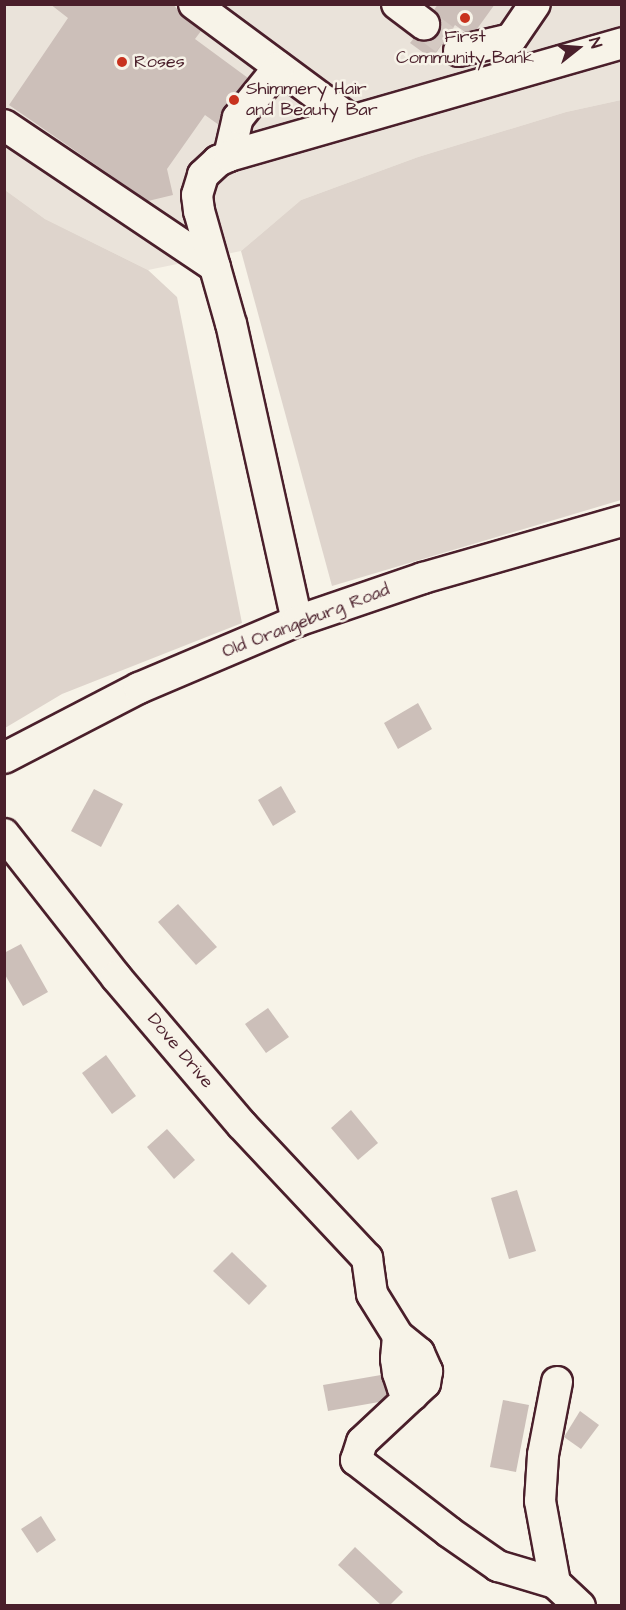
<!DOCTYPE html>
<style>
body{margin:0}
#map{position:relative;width:626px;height:1610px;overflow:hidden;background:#f7f3e8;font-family:"Architects Daughter",sans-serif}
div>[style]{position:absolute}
.built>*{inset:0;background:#eae3da}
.green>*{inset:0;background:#ded4cc}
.building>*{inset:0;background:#ccbfb9}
.minor-tunnel>*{height:30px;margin-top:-15px;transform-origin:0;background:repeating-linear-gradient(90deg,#d4c9c2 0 30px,transparent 0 45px)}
.roads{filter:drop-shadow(2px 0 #4a1f2b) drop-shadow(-2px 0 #4a1f2b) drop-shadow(0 2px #4a1f2b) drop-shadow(0 -2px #4a1f2b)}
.minor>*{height:30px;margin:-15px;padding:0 15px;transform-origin:15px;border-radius:15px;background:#f7f3e8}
.dots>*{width:16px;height:16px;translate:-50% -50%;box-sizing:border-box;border:3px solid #f7f3e8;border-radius:50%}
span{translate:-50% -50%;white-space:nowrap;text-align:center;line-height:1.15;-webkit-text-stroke:5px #f7f3e8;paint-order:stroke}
.poi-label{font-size:18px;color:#4a1f2b}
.left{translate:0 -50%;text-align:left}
.street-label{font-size:18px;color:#4a1f2b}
.frame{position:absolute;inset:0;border:6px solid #4a1f2b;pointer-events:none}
.north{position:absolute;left:548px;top:18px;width:60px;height:60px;-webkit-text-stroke:4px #f7f3e8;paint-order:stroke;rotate:73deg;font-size:16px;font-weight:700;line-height:24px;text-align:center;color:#4a1f2b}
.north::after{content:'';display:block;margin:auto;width:21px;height:27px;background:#4a1f2b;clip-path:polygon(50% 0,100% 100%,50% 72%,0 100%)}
</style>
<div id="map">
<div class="built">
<div style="clip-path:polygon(5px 5px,621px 5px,621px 100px,566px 112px,418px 157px,301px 200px,241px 251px,148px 270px,45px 219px,5px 190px)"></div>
</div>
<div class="green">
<div style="clip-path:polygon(621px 100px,621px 500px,332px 586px,241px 251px,301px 200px,418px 157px,566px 112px)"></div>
<div style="clip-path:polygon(5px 190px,45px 219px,148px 270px,177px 297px,242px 623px,62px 694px,5px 728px)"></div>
</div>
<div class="building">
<div style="clip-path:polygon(50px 4px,173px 4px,184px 18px,201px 31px,195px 39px,248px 78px,225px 107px,219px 125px,205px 115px,167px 169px,173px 195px,148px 201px,9px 105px,68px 18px)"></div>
<div style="clip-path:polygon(438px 4px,495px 4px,477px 29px,465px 32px,455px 25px,432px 59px,410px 43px,414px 38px,430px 40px,438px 34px,440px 18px,434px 10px)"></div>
<div style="clip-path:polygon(418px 703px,432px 729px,398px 749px,384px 723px)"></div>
<div style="clip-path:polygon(281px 786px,296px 812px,273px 826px,258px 800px)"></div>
<div style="clip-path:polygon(94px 789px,123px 804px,101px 847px,71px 831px)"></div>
<div style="clip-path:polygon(178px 904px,217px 947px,196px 965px,158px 922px)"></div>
<div style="clip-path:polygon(21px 944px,48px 992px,23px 1006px,4px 973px,4px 953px)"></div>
<div style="clip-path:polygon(268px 1008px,289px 1037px,266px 1053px,245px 1024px)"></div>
<div style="clip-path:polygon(106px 1055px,136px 1096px,112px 1114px,82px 1073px)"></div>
<div style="clip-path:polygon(351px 1110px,378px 1143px,358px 1160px,331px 1128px)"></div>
<div style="clip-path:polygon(167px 1129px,195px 1160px,174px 1179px,147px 1147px)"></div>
<div style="clip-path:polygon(517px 1190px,536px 1251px,509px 1259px,491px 1198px)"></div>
<div style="clip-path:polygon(232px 1252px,267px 1286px,249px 1305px,213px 1271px)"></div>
<div style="clip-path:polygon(381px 1375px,387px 1395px,379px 1402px,328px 1411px,323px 1385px)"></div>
<div style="clip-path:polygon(503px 1400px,529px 1405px,516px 1472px,490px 1467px)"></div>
<div style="clip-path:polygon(580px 1411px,599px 1425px,581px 1449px,564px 1437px)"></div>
<div style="clip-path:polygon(41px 1516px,56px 1540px,37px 1553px,21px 1529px)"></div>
<div style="clip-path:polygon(355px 1547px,403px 1592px,390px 1605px,381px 1605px,338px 1565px)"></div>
</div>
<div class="minor-tunnel">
<div style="left:424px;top:24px;width:26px;rotate:37deg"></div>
</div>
<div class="roads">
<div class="minor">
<div style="left:194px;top:4px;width:195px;rotate:36.5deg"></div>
<div style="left:397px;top:4px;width:34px;rotate:37deg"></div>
<div style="left:459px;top:51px;width:53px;rotate:-13deg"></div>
<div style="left:511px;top:39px;width:42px;rotate:-55.6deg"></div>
<div style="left:4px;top:125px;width:254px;rotate:33.9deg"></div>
<div style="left:229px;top:156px;width:39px;rotate:-77deg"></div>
<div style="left:238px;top:118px;width:65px;rotate:-51.2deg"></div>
<div style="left:297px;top:621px;width:304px;rotate:-102.5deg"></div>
<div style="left:231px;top:324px;width:117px;rotate:-105.8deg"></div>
<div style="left:199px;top:211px;width:16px;rotate:-97deg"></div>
<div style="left:197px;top:195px;width:21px;rotate:-73deg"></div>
<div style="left:203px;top:175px;width:21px;rotate:-43deg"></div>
<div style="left:218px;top:161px;width:12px;rotate:-24deg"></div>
<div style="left:229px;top:156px;width:409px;rotate:-16deg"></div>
<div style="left:4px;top:758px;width:152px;rotate:-27.4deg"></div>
<div style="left:139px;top:688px;width:172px;rotate:-23deg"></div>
<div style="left:297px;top:621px;width:133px;rotate:-18.8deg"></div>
<div style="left:423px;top:578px;width:207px;rotate:-16deg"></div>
<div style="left:4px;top:834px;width:182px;rotate:51.9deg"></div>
<div style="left:116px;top:977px;width:194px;rotate:49.6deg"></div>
<div style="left:242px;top:1125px;width:183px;rotate:46.8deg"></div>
<div style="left:367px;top:1258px;width:36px;rotate:82deg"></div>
<div style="left:372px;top:1294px;width:49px;rotate:58.2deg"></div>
<div style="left:398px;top:1336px;width:27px;rotate:39deg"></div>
<div style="left:419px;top:1353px;width:20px;rotate:66deg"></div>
<div style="left:427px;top:1371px;width:12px;rotate:99deg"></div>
<div style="left:425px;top:1383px;width:86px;rotate:136.9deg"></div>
<div style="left:362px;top:1442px;width:19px;rotate:108deg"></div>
<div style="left:356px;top:1460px;width:118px;rotate:37.7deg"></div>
<div style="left:449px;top:1532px;width:60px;rotate:34.8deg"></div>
<div style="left:498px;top:1566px;width:59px;rotate:16.6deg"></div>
<div style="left:398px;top:1336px;width:23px;rotate:95deg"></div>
<div style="left:396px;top:1359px;width:14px;rotate:82deg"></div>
<div style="left:398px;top:1373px;width:16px;rotate:72deg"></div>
<div style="left:403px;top:1388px;width:12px;rotate:35deg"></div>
<div style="left:557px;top:1382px;width:74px;rotate:100.9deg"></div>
<div style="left:543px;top:1455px;width:46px;rotate:93.7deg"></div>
<div style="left:540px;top:1501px;width:83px;rotate:79.6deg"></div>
<div style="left:555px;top:1583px;width:34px;rotate:43deg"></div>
</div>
</div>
<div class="dots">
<div style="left:465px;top:18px;background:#c8321e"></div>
<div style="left:122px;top:62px;background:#c8321e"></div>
<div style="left:234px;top:100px;background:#c8321e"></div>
</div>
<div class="poi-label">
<span style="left:465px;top:48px">First<br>Community Bank</span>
<span class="left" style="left:134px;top:62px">Roses</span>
<span class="left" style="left:246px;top:100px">Shimmery Hair<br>and Beauty Bar</span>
</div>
<div class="street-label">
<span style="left:306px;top:621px;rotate:-21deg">Old Orangeburg Road</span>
<span style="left:180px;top:1051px;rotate:50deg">Dove Drive</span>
</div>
<div class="frame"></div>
<div class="north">N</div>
</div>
